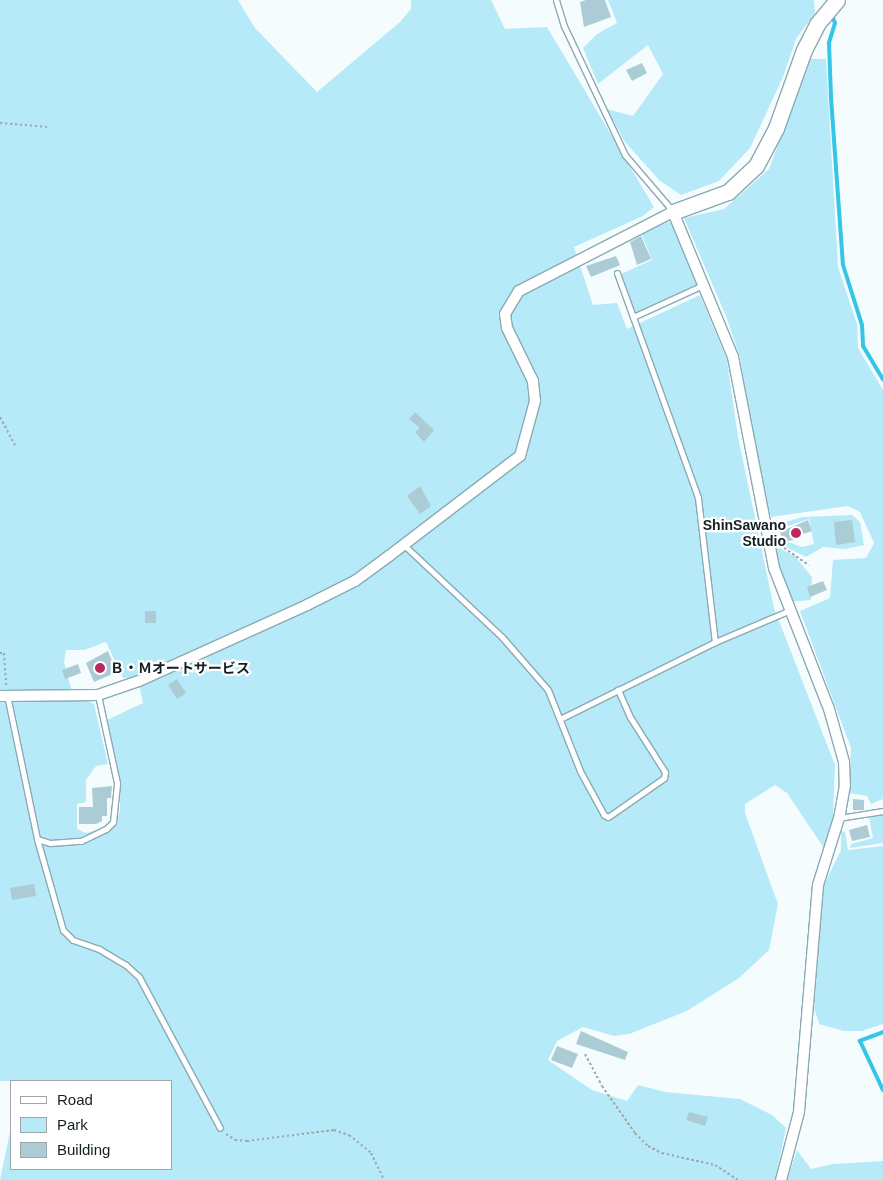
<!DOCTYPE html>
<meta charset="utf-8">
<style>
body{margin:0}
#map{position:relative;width:883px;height:1180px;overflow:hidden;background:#f5fcfe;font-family:Arial,"Noto Sans JP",sans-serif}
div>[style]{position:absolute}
.green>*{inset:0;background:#b6eaf9}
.stream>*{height:4px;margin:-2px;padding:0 2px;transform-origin:2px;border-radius:2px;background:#36c6e5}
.building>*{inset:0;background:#abccd5}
.path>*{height:2px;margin-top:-1px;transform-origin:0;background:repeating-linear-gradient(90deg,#9fa7aa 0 2.5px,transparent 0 5px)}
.roads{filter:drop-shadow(1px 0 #8aaab3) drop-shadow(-1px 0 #8aaab3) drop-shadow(0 1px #8aaab3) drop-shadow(0 -1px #8aaab3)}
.lane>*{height:5px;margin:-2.5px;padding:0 2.5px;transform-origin:2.5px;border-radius:2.5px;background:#fff}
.street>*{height:10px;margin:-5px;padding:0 5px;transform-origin:5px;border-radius:5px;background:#fff}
.secondary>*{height:15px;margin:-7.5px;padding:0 7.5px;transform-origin:7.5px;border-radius:7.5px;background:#fff}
.dots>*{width:14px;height:14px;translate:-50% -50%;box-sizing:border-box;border:2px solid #fff;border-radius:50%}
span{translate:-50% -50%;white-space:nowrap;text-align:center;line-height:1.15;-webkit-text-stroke:4.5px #fff;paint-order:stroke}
.poi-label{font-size:14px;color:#131f23;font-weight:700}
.right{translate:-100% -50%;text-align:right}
.left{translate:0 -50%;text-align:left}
.legend{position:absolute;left:10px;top:1080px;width:162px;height:90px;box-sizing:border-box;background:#fff;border:1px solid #a1a5a7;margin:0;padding:6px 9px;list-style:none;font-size:15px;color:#131f23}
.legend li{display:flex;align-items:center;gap:10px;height:25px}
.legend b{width:25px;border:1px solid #a1a5a7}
</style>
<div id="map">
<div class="green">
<div style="clip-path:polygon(evenodd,0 0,238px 0,255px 28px,317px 92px,400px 22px,411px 9px,411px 0,491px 0,505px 29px,547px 27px,654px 207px,643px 216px,574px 247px,593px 305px,617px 303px,627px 329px,700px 295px,727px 360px,738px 437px,774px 608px,835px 765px,833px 817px,824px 848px,787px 793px,775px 785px,745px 804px,745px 813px,778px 904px,769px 950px,739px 978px,687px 1011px,629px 1034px,614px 1036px,583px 1027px,557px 1041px,548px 1060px,592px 1090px,627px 1101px,638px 1085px,665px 1092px,740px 1099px,772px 1115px,786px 1128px,775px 1180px,0 1180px,11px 1127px,11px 1169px,171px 1169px,171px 1081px,0 1081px,0 0,106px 642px,123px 678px,138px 679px,143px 703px,107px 720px,120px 782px,120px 810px,115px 825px,86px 833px,77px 829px,77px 804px,86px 802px,86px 780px,96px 766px,108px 764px,94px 704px,72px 692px,64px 662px,66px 650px,84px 650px,106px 642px)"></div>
<div style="clip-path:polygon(608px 0,814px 0,815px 13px,796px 39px,783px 77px,750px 148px,719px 181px,681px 195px,659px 180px,625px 142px,607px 109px,633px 116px,663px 74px,648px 45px,598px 84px,583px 48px,597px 34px,617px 23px)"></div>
<div style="clip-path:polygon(810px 59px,826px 59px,838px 267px,857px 324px,858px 348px,883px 390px,883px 799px,871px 804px,867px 796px,849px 793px,851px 748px,800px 611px,830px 598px,833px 560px,866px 558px,874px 543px,860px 512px,848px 506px,771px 517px,752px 436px,740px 357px,726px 316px,684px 218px,724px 209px,769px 169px)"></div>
<div style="clip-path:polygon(668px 222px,676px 224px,700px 283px,635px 313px,621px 274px,652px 260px,641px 233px)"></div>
<div style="clip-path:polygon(evenodd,852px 515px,860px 522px,864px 545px,845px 549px,823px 547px,806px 557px,772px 540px,769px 527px,802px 517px,852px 515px,809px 519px,814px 544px,802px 547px,777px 538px,776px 530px,809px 519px)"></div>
<div style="clip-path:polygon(779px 548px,795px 556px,812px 577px,811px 600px,789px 602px,774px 549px)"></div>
<div style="clip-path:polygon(883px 814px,883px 843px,850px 848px,851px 844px,873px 838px,869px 817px)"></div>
<div style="clip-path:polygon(841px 831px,845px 832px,848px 850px,883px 846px,883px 1024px,862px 1031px,844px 1031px,819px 1024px,814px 1008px,824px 885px,841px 850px)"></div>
<div style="clip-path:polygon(797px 1150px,811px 1169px,833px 1164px,883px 1161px,883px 1180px,787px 1180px)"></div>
</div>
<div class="stream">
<div style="left:831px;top:14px;width:10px;rotate:66deg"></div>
<div style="left:835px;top:23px;width:21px;rotate:107deg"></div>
<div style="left:829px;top:43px;width:55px;rotate:87.9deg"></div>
<div style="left:831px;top:98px;width:167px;rotate:85.9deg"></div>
<div style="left:843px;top:265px;width:63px;rotate:72.4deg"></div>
<div style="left:862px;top:325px;width:21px;rotate:87deg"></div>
<div style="left:863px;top:346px;width:39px;rotate:59deg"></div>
<div style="left:883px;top:1032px;width:25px;rotate:159deg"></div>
<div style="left:860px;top:1041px;width:54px;rotate:64.9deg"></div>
</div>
<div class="building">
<div style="clip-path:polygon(586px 0,605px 0,611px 17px,584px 27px,580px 2px)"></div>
<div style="clip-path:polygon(642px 63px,647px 73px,632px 81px,626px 70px)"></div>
<div style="clip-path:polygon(641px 236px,651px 259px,637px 265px,630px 242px)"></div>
<div style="clip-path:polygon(616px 256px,620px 265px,591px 277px,586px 266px)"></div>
<div style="clip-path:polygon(415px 412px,434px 430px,424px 442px,415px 432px,420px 428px,409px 419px)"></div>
<div style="clip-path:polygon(420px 486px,431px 506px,420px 514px,407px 496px)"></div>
<div style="clip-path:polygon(808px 520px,812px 531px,797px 536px,799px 539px,783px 542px,780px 532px)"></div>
<div style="clip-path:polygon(852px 520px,855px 542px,836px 545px,834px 522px)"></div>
<div style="clip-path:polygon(823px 581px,827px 590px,810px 597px,807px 587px)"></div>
<div style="clip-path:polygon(145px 611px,156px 611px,156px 623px,145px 623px)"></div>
<div style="clip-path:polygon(108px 651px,117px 672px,94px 682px,86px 663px)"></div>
<div style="clip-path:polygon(78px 664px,81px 673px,65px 679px,62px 670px)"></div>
<div style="clip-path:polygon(177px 679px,186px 693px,177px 699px,168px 685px)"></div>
<div style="clip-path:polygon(112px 786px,111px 798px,107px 798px,107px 816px,102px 816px,102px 821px,96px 824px,79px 824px,79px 807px,93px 807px,92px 788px)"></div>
<div style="clip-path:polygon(853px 799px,864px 800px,864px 810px,853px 810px)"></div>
<div style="clip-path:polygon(867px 825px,870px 837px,852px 841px,849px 830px)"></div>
<div style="clip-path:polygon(34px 884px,36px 896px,12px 900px,10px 888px)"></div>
<div style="clip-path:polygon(581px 1031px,628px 1052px,625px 1060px,576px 1044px)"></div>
<div style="clip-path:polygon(557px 1046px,578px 1054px,572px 1068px,551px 1060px)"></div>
<div style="clip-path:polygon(689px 1112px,708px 1117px,705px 1126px,686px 1120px)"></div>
</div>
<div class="path">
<div style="left:0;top:123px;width:49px;rotate:4.7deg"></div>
<div style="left:0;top:417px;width:32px;rotate:62deg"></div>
<div style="left:780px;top:545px;width:35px;rotate:35deg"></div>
<div style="left:0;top:653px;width:4px"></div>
<div style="left:4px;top:653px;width:32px;rotate:86deg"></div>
<div style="left:585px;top:1054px;width:36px;rotate:62deg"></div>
<div style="left:602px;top:1086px;width:57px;rotate:54.9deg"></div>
<div style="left:635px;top:1133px;width:18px;rotate:45deg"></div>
<div style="left:648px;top:1146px;width:16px;rotate:27deg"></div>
<div style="left:662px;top:1153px;width:54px;rotate:12.8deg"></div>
<div style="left:715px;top:1165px;width:27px;rotate:33deg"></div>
<div style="left:226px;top:1134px;width:11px;rotate:34deg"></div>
<div style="left:235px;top:1140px;width:12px;rotate:5deg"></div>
<div style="left:247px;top:1141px;width:88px;rotate:-7.2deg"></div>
<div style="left:334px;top:1130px;width:16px;rotate:18deg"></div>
<div style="left:349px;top:1135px;width:28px;rotate:39deg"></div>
<div style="left:371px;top:1153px;width:30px;rotate:64deg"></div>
</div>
<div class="roads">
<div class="lane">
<div style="left:556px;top:0;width:27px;rotate:73deg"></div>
<div style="left:564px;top:26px;width:143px;rotate:64.7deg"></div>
<div style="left:625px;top:155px;width:72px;rotate:49.5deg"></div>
<div style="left:617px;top:273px;width:47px;rotate:70deg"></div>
<div style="left:703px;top:285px;width:77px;rotate:155.4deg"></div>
<div style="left:633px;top:317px;width:192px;rotate:70.2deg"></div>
<div style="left:698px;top:498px;width:145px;rotate:83.3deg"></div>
<div style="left:404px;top:545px;width:134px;rotate:43.2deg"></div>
<div style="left:502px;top:637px;width:70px;rotate:49deg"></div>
<div style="left:548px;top:690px;width:87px;rotate:68.4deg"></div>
<div style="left:580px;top:771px;width:50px;rotate:61.4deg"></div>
<div style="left:604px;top:815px;width:4px;rotate:27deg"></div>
<div style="left:608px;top:817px;width:68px;rotate:-34.9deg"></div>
<div style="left:664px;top:778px;width:6px;rotate:-81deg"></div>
<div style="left:665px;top:772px;width:65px;rotate:-122.5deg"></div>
<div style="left:630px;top:717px;width:30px;rotate:-114deg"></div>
<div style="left:7px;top:695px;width:147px;rotate:78.2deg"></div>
<div style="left:37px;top:839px;width:14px;rotate:17deg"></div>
<div style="left:50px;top:843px;width:31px;rotate:-4deg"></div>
<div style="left:81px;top:841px;width:28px;rotate:-26deg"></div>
<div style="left:106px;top:829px;width:10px;rotate:-45deg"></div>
<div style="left:113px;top:822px;width:39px;rotate:-84deg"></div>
<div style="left:117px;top:783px;width:90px;rotate:-102.2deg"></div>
<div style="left:560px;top:719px;width:173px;rotate:-26.4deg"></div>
<div style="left:715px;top:642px;width:79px;rotate:-23deg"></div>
<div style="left:839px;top:818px;width:45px;rotate:-9deg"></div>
<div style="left:37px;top:839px;width:95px;rotate:74.1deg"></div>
<div style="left:63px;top:930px;width:14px;rotate:45deg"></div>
<div style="left:73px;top:940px;width:28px;rotate:19deg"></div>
<div style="left:99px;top:949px;width:31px;rotate:31deg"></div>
<div style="left:126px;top:965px;width:18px;rotate:43deg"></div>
<div style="left:139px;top:977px;width:171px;rotate:61.8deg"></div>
</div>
<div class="street">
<div style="left:0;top:696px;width:98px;rotate:-0.6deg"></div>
<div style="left:98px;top:695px;width:43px;rotate:-18.9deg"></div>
<div style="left:139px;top:681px;width:184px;rotate:-24.3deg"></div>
<div style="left:307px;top:605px;width:54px;rotate:-26.6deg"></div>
<div style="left:355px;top:581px;width:42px;rotate:-36.3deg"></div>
<div style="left:389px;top:556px;width:165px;rotate:-37.4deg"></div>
<div style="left:520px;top:456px;width:57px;rotate:-74.7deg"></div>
<div style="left:535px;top:401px;width:20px;rotate:-96deg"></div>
<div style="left:533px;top:381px;width:59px;rotate:-116.1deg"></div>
<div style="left:507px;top:328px;width:14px;rotate:-98deg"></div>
<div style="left:505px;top:314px;width:27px;rotate:-59deg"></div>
<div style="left:519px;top:291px;width:173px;rotate:-27.2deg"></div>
<div style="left:673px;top:212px;width:157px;rotate:67.5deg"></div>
<div style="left:733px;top:357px;width:215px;rotate:79deg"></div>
<div style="left:774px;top:568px;width:151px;rotate:68.7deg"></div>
<div style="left:829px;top:709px;width:55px;rotate:74.2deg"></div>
<div style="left:844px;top:762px;width:23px;rotate:88deg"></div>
<div style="left:845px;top:785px;width:34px;rotate:100deg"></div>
<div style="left:839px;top:818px;width:70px;rotate:107.4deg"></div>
<div style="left:818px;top:885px;width:228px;rotate:94.8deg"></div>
<div style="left:799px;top:1112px;width:70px;rotate:104.8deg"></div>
</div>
<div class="secondary">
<div style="left:673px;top:212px;width:59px;rotate:-20deg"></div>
<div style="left:728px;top:192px;width:38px;rotate:-43deg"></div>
<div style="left:756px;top:166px;width:43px;rotate:-62.2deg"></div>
<div style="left:776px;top:128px;width:83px;rotate:-70.3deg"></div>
<div style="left:804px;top:50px;width:29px;rotate:-63deg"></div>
<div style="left:817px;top:24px;width:31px;rotate:-50deg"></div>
</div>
</div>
<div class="dots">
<div style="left:796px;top:533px;background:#b92a5a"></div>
<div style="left:100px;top:668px;background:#b92a5a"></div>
</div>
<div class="poi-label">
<span class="right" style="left:786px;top:533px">ShinSawano<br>Studio</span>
<span class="left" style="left:110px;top:668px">Ｂ・Ｍオートサービス</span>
</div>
<ul class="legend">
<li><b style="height:6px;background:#fff"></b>Road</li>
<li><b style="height:14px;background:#b6eaf9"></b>Park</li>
<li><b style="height:14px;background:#abccd5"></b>Building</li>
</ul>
</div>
